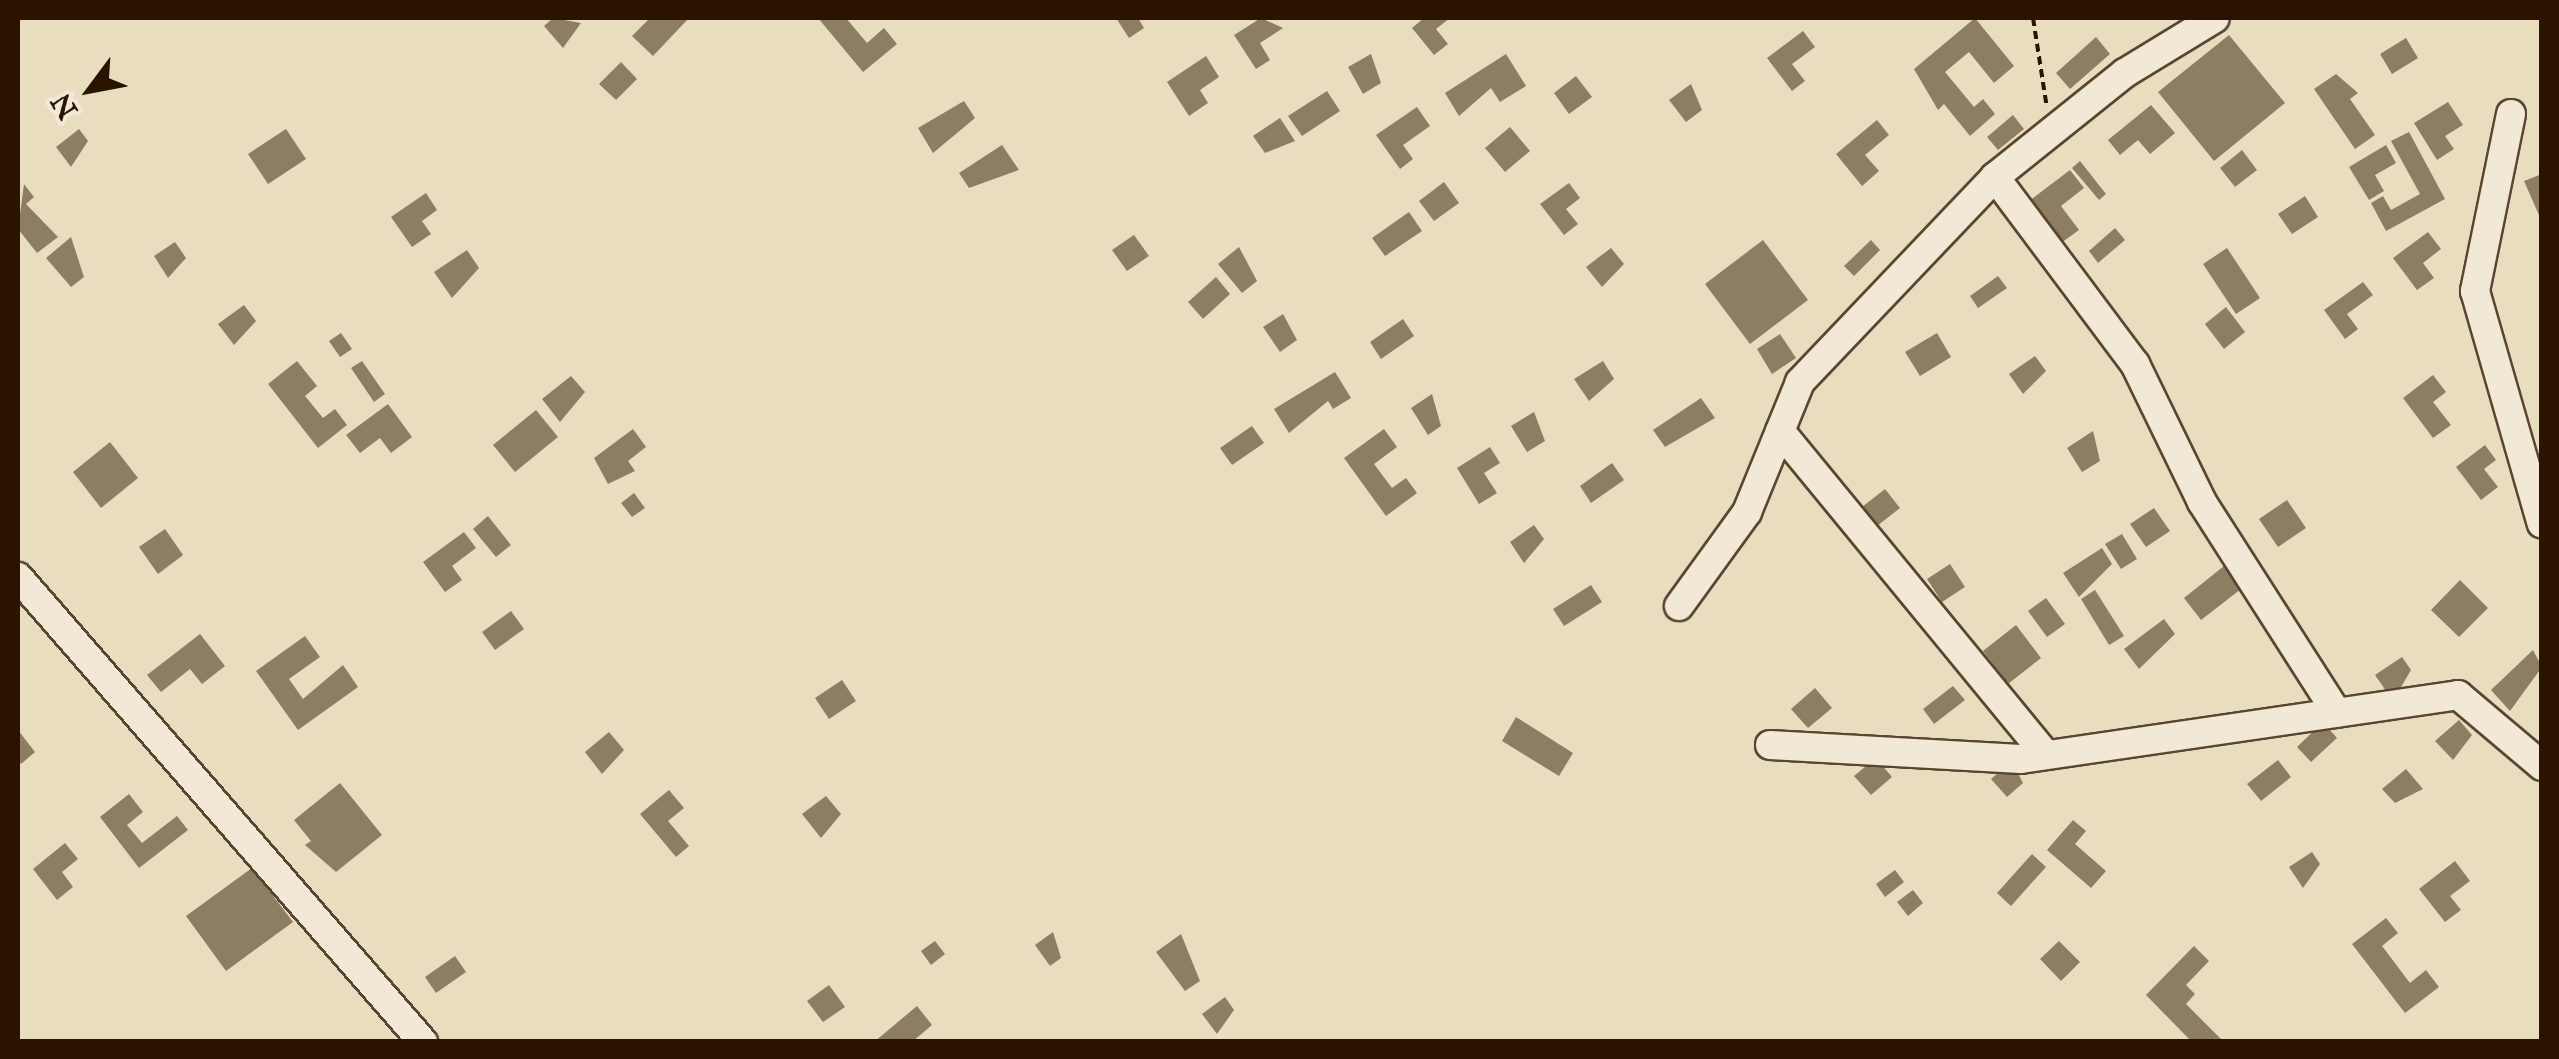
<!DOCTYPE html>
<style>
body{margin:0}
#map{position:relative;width:2559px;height:1059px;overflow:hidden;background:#e9ddbf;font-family:"IM FELL Great Primer",serif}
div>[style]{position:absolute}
.building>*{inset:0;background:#8d7d63}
.path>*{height:4px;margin-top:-2px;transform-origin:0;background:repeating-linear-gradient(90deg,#2a1400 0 8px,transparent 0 13px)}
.roads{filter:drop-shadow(2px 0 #5a4630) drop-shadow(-2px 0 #5a4630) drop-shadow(0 2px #5a4630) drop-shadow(0 -2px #5a4630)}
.minor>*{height:28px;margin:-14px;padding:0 14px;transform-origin:14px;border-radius:14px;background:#f1e9d5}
span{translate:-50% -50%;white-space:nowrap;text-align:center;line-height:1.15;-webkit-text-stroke:8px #f1e9d5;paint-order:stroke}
.frame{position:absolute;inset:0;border:20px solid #2a1400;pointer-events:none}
.north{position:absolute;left:40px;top:40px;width:100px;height:100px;-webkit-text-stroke:8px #f1e9d5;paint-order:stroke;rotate:238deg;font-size:28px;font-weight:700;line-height:40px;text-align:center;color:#2a1400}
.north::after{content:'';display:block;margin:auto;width:35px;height:45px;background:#2a1400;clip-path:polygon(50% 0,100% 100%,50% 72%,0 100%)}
</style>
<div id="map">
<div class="building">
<div style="clip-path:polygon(553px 18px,581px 23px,563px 48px,544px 26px)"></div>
<div style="clip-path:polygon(650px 18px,689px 18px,653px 56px,632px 36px)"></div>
<div style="clip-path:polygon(818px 18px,846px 18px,867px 43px,884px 28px,897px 44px,863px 72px)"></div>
<div style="clip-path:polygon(1116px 18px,1138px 18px,1144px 28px,1129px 38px)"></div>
<div style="clip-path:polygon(1261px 18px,1283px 28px,1260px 43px,1270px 60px,1256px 69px,1234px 35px)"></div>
<div style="clip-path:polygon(1424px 18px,1450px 18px,1436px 29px,1448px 44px,1434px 55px,1412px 28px)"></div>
<div style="clip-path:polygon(1975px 18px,2014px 66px,1994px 83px,1969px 52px,1945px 72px,1974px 107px,1983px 99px,1995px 114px,1970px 136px,1944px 104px,1938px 110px,1914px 69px)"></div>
<div style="clip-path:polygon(1803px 31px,1815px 47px,1792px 64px,1805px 81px,1792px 91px,1767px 58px)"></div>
<div style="clip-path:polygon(2229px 35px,2285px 103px,2214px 161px,2158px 92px)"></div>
<div style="clip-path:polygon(2096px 37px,2110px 54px,2070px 89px,2056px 73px)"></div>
<div style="clip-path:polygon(2406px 38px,2418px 58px,2392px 74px,2380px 54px)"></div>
<div style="clip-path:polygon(1371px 54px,1381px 83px,1363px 94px,1348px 67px)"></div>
<div style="clip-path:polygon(1506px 54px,1526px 86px,1500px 102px,1491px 88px,1459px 116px,1445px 93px)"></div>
<div style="clip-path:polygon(1206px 56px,1219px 77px,1200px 90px,1208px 103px,1189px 116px,1167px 82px)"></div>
<div style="clip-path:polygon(621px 62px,637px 79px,616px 100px,599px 84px)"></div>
<div style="clip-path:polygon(2336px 74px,2358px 93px,2350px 99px,2375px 135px,2355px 149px,2314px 89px)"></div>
<div style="clip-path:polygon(1576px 76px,1592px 97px,1569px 114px,1554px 93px)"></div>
<div style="clip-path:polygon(1691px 84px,1702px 110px,1686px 122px,1669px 100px)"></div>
<div style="clip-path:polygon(1327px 91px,1340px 111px,1302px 136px,1288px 116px)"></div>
<div style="clip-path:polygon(964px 101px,975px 118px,933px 153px,918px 128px)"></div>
<div style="clip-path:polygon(2448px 102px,2463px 125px,2445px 136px,2454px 149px,2437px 160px,2414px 123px)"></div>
<div style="clip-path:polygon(2151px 105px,2175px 133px,2150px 154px,2138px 140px,2120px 155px,2108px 140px)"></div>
<div style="clip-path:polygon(1417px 107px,1430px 126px,1403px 145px,1413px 159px,1400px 169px,1376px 135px)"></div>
<div style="clip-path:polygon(2013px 115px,2024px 129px,1998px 150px,1987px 137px)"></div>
<div style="clip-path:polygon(1280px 118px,1295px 141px,1265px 153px,1253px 136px)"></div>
<div style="clip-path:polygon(1877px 120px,1889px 135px,1865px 155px,1879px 171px,1862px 186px,1836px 154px)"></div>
<div style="clip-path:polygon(1510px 127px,1530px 151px,1505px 172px,1485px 148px)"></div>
<div style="clip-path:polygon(79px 129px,88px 141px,71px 167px,56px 147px)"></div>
<div style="clip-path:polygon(286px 129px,306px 159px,268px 184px,248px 154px)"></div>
<div style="clip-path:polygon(2409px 132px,2445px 199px,2386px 231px,2371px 203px,2383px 196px,2391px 210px,2420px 194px,2391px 141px)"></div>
<div style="clip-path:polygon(1002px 145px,1019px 170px,969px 188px,959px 173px)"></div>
<div style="clip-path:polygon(2386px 145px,2396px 163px,2375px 175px,2384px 191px,2369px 200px,2349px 167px)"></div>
<div style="clip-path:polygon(2242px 150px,2257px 170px,2235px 187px,2220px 168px)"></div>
<div style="clip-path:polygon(2080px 161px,2106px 194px,2099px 200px,2072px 168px)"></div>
<div style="clip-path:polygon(2070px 170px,2084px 188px,2061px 206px,2079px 230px,2061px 243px,2029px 201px)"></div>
<div style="clip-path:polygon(2542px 174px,2542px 222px,2524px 181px)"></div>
<div style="clip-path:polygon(1444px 182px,1459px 203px,1434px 221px,1419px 201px)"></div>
<div style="clip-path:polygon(1569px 183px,1580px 198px,1566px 209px,1578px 224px,1564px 235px,1540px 204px)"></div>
<div style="clip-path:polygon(24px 184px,34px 197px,26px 204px,58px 237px,37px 253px,18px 229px)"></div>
<div style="clip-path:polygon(426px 193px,437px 210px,422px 221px,431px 234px,412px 247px,391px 217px)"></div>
<div style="clip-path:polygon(2305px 196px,2318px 217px,2292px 234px,2278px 214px)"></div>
<div style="clip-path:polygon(1409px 212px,1422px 231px,1385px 256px,1372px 238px)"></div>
<div style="clip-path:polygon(2115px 228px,2125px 240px,2098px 263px,2089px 251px)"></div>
<div style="clip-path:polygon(2428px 232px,2441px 249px,2423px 263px,2434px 278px,2417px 290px,2393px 258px)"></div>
<div style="clip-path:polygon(1134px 235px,1149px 256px,1127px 271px,1112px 250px)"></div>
<div style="clip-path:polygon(71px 237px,84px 277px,71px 287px,46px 258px)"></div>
<div style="clip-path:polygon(1763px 240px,1808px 300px,1750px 344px,1705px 284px)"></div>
<div style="clip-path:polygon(1871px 240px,1880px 250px,1854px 276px,1844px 266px)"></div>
<div style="clip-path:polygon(175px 242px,186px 258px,168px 278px,154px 256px)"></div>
<div style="clip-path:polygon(1239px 247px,1257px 281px,1242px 293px,1218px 264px)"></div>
<div style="clip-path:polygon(1611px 248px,1624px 264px,1602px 287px,1586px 267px)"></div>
<div style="clip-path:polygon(2227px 248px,2260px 298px,2236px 314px,2203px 264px)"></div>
<div style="clip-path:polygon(467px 250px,479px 268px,452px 298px,434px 272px)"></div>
<div style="clip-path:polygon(1998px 276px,2007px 288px,1978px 308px,1970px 296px)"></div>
<div style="clip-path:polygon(1216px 277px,1230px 294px,1203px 319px,1188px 302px)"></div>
<div style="clip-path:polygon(2363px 282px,2373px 295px,2347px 314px,2358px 329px,2345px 339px,2324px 310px)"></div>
<div style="clip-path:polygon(244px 305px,256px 321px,234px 345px,218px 324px)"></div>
<div style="clip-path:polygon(2226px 307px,2245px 332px,2224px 349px,2205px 324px)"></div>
<div style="clip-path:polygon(1283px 314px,1297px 340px,1280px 352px,1263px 327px)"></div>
<div style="clip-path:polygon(1403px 319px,1414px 336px,1381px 359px,1370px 342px)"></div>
<div style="clip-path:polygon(341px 333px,352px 349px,340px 357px,329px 341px)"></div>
<div style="clip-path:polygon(1937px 333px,1951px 357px,1920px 376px,1905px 352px)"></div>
<div style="clip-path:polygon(1780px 334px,1796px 358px,1772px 374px,1757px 349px)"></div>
<div style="clip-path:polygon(2035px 356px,2046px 371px,2023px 394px,2009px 374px)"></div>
<div style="clip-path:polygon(297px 361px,317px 386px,305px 396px,323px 418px,335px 409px,347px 425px,318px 448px,268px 384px)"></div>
<div style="clip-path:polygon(362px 361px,385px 394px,374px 402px,351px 368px)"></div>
<div style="clip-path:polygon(1603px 361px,1614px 379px,1589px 401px,1574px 379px)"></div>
<div style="clip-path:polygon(1335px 372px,1351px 398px,1333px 409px,1328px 401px,1289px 433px,1274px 409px)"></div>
<div style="clip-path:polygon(2433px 375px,2446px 392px,2433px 402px,2451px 425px,2433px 438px,2403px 398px)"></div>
<div style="clip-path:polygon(571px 376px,585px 392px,560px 422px,542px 399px)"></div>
<div style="clip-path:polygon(1432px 394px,1441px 426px,1428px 435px,1411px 408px)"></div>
<div style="clip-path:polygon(1701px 398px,1715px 418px,1665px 447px,1653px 430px)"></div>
<div style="clip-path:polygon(388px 404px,412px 437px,391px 453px,380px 438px,360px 453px,346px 435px)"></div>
<div style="clip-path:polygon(536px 410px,558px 437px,515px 472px,493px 445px)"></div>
<div style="clip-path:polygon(1534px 412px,1545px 441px,1527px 452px,1511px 426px)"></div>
<div style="clip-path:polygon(1252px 426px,1264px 443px,1232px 465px,1220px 448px)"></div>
<div style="clip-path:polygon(633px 429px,646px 447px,628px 461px,635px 471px,608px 484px,594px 458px)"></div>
<div style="clip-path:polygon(1384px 429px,1397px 447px,1374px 464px,1392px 488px,1406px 478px,1417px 493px,1386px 516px,1344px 458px)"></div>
<div style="clip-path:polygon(2093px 431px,2100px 461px,2082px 472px,2067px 448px)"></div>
<div style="clip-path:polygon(110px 442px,138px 478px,101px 508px,73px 472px)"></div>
<div style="clip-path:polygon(2485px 445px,2496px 460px,2484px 469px,2498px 487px,2481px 500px,2456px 467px)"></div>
<div style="clip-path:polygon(1490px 447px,1500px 463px,1484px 473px,1497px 493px,1479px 504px,1457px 468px)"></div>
<div style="clip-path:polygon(1612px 463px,1624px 480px,1591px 503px,1580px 486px)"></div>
<div style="clip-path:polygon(1885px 489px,1900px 508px,1877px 526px,1862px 507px)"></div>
<div style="clip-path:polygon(634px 493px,645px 508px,632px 517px,621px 503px)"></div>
<div style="clip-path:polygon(2287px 500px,2306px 528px,2278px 547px,2259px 519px)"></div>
<div style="clip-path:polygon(2154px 508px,2170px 531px,2146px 547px,2130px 524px)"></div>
<div style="clip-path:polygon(488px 516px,511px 545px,496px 557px,473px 529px)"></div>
<div style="clip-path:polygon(1534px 525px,1544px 539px,1524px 563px,1510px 542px)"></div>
<div style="clip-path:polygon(165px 529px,183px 555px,158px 574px,139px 547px)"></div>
<div style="clip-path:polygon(464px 532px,476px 548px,452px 566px,462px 580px,445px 592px,423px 562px)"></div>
<div style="clip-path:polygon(2122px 534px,2137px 559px,2121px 569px,2105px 544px)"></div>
<div style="clip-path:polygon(2102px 548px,2112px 564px,2079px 597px,2063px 573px)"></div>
<div style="clip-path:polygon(1950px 564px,1965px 587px,1942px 602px,1927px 579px)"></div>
<div style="clip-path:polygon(2224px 566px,2241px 589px,2201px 620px,2184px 598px)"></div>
<div style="clip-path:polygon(2460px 580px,2488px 608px,2459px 637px,2431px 610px)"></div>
<div style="clip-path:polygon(1591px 585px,1602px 602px,1564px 626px,1553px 609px)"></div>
<div style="clip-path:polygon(2095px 590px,2124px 636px,2109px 645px,2081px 599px)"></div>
<div style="clip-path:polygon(2046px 598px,2065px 624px,2047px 637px,2028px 611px)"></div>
<div style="clip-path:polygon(511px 611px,524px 629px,495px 650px,482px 632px)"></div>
<div style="clip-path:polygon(2164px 619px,2175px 634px,2139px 669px,2124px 649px)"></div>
<div style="clip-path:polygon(2016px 625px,2041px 658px,2008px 684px,1983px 651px)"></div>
<div style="clip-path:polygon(200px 634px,225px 666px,202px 684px,190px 669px,161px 692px,147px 675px)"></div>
<div style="clip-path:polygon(305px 636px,320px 657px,289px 679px,303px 699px,343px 665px,358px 687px,298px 730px,256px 671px)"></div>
<div style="clip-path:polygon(2533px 650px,2542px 667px,2510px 711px,2491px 690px)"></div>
<div style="clip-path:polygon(2402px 657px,2411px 670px,2393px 701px,2375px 675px)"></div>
<div style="clip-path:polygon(842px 680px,856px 701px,829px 719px,815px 698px)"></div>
<div style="clip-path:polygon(1953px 686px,1965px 700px,1934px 724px,1923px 709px)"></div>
<div style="clip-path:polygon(1815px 688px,1832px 708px,1808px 728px,1791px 709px)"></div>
<div style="clip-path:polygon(1516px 717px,1573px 753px,1559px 776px,1502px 741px)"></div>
<div style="clip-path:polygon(2459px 720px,2472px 735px,2453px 760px,2435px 741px)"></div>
<div style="clip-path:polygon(2323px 722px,2337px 738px,2311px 762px,2297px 747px)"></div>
<div style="clip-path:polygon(18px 730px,35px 752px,21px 764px,18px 759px)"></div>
<div style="clip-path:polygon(609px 732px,624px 750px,602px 774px,585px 752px)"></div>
<div style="clip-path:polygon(1876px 758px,1892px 777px,1871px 795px,1854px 776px)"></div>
<div style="clip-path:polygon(2278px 760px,2291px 777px,2261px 801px,2247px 784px)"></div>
<div style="clip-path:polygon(2012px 761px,2023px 783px,2007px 797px,1991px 779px)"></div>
<div style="clip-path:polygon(2406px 769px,2423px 789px,2395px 803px,2382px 789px)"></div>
<div style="clip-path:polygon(340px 783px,382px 835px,336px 872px,305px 845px,311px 841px,294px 820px)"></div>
<div style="clip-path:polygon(669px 790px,684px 808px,668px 821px,689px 846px,676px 857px,640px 814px)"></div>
<div style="clip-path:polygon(129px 794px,143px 812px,127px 825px,142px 843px,177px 816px,188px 830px,139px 868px,100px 817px)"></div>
<div style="clip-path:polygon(826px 796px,841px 814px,821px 838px,802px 814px)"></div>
<div style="clip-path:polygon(2073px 820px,2086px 831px,2075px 844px,2106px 871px,2091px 888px,2047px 850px)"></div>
<div style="clip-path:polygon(65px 843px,78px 859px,62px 872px,73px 887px,57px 900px,33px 869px)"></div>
<div style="clip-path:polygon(2312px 852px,2320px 864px,2303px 888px,2289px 867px)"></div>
<div style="clip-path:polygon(2032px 854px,2046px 867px,2011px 906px,1997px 893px)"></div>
<div style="clip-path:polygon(2455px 861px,2470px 881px,2450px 896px,2461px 910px,2445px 922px,2419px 889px)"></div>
<div style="clip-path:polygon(252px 868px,293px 922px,226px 971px,186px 916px)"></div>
<div style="clip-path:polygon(1895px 870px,1904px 882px,1885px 897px,1876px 884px)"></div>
<div style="clip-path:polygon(1913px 890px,1923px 903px,1908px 916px,1897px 902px)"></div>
<div style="clip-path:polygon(2386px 918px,2398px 933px,2382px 946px,2410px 983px,2426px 970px,2439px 987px,2405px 1013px,2352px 944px)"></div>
<div style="clip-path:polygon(1053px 932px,1061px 958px,1050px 966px,1035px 945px)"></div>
<div style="clip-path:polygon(1181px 934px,1200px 981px,1185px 991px,1156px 952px)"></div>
<div style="clip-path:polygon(935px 941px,945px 954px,931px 965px,921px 951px)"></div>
<div style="clip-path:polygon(2059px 941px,2080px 962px,2061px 981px,2040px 959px)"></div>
<div style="clip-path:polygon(2194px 946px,2209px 961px,2186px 985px,2195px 994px,2186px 1004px,2224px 1042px,2192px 1042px,2146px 995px)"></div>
<div style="clip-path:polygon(455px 956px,466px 972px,436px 993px,425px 977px)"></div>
<div style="clip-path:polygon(829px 985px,845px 1007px,823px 1022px,807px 1001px)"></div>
<div style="clip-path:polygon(1225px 997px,1234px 1010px,1217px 1034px,1202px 1014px)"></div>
<div style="clip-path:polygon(917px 1006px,932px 1025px,912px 1042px,874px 1042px)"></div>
</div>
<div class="path">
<div style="left:2033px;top:18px;width:91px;rotate:81.2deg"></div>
</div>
<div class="roads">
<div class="minor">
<div style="left:2511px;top:114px;width:181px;rotate:101.5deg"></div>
<div style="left:2475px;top:291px;width:242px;rotate:74deg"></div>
<div style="left:1995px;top:177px;width:234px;rotate:53.2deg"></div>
<div style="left:2135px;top:364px;width:153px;rotate:64.1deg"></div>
<div style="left:2202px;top:502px;width:250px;rotate:57.4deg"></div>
<div style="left:1780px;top:431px;width:419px;rotate:50.6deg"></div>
<div style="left:18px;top:577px;width:617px;rotate:48.95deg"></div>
<div style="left:1679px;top:606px;width:116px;rotate:-54.1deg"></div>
<div style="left:1747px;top:512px;width:140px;rotate:-67.8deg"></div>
<div style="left:1800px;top:382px;width:283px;rotate:-46.4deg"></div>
<div style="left:1995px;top:177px;width:166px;rotate:-38.7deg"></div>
<div style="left:2125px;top:73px;width:105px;rotate:-31.4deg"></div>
<div style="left:1770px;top:745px;width:251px;rotate:3.2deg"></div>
<div style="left:2021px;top:759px;width:442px;rotate:-8.3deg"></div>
<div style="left:2458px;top:695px;width:110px;rotate:40.2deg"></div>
</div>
</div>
<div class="frame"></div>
<div class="north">N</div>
</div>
